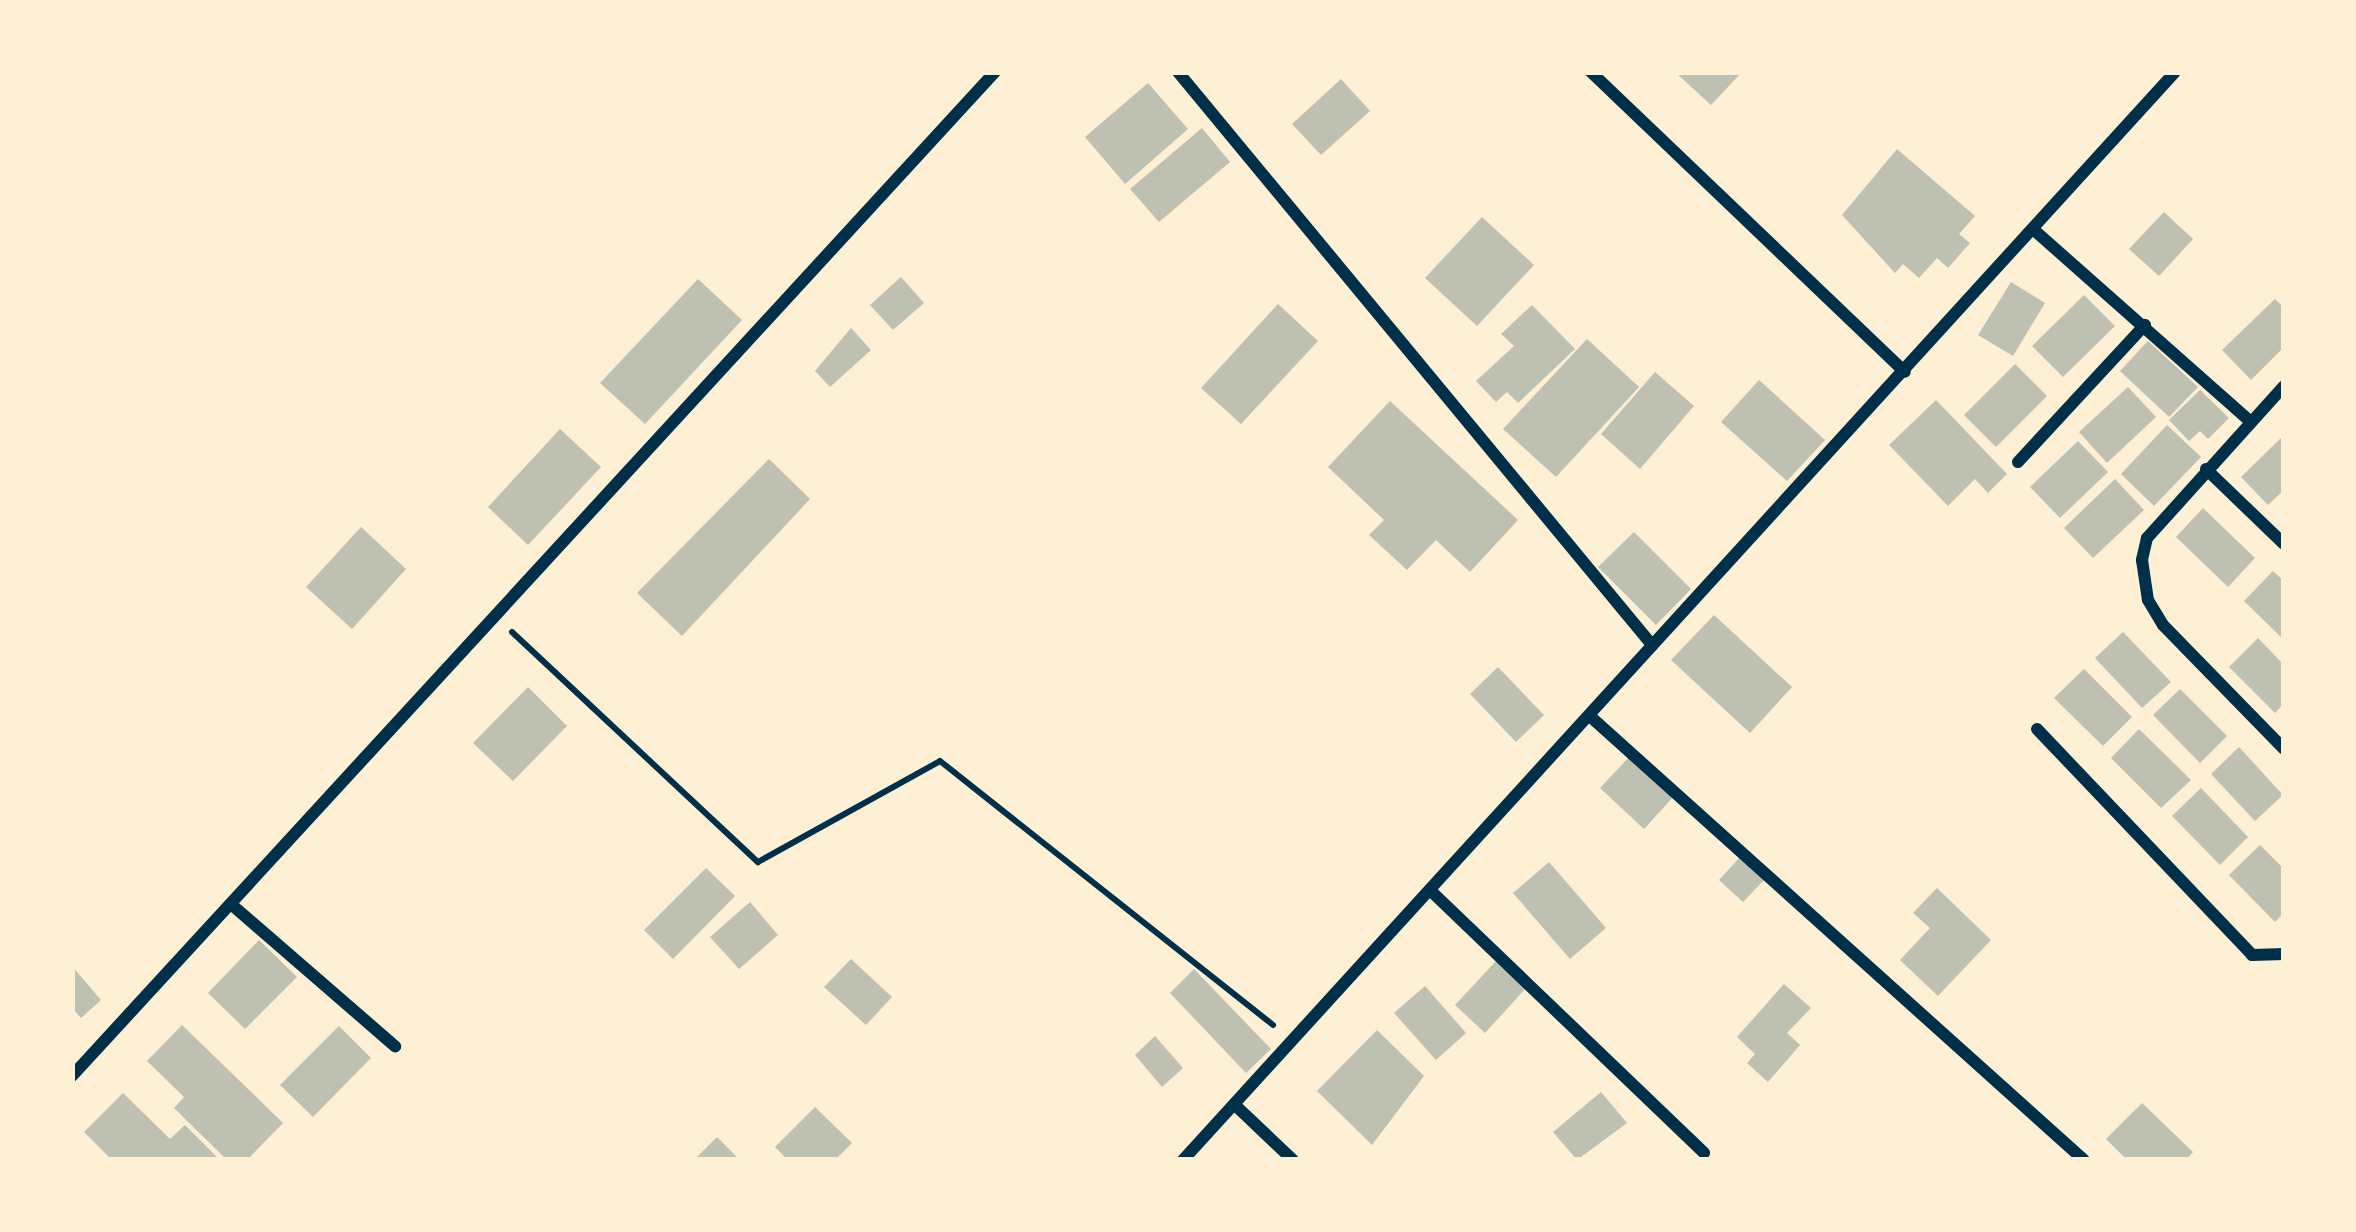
<!DOCTYPE html>
<style>
body{margin:0}
#map{position:relative;width:2356px;height:1232px;overflow:hidden;background:#fdf0d5;font-family:Roboto,sans-serif}
div>[style]{position:absolute}
.building>*{inset:0;background:#bec0b2}
.path>*{height:6px;margin:-3px;padding:0 3px;transform-origin:3px;border-radius:3px;background:#003049}
.minor>*{height:12px;margin:-6px;padding:0 6px;transform-origin:6px;border-radius:6px;background:#003049}
span{translate:-50% -50%;white-space:nowrap;text-align:center;line-height:1.15;-webkit-text-stroke:10px #fdf0d5;paint-order:stroke}
.frame{position:absolute;inset:0;border:75px solid #fdf0d5;pointer-events:none}
</style>
<div id="map">
<div class="building">
<div style="clip-path:polygon(1675px 72px,1742px 72px,1711px 105px)"></div>
<div style="clip-path:polygon(1341px 79px,1370px 111px,1321px 155px,1292px 124px)"></div>
<div style="clip-path:polygon(1148px 83px,1188px 129px,1125px 184px,1085px 137px)"></div>
<div style="clip-path:polygon(1202px 128px,1230px 162px,1159px 222px,1130px 189px)"></div>
<div style="clip-path:polygon(1897px 149px,1975px 216px,1959px 234px,1970px 243px,1948px 268px,1937px 258px,1919px 278px,1903px 264px,1895px 273px,1842px 215px)"></div>
<div style="clip-path:polygon(2164px 212px,2193px 239px,2159px 276px,2129px 249px)"></div>
<div style="clip-path:polygon(1482px 217px,1534px 265px,1477px 326px,1425px 278px)"></div>
<div style="clip-path:polygon(901px 277px,924px 303px,893px 330px,870px 305px)"></div>
<div style="clip-path:polygon(698px 279px,742px 320px,645px 424px,600px 383px)"></div>
<div style="clip-path:polygon(2011px 282px,2045px 303px,2013px 356px,1978px 335px)"></div>
<div style="clip-path:polygon(2084px 295px,2115px 326px,2063px 377px,2032px 346px)"></div>
<div style="clip-path:polygon(2275px 299px,2284px 308px,2284px 347px,2251px 380px,2222px 350px)"></div>
<div style="clip-path:polygon(1278px 304px,1318px 341px,1241px 424px,1201px 388px)"></div>
<div style="clip-path:polygon(1532px 305px,1575px 349px,1518px 403px,1507px 392px,1496px 402px,1476px 381px,1514px 346px,1501px 334px)"></div>
<div style="clip-path:polygon(851px 328px,871px 350px,830px 387px,815px 371px)"></div>
<div style="clip-path:polygon(1587px 339px,1639px 387px,1556px 477px,1503px 429px)"></div>
<div style="clip-path:polygon(2148px 341px,2198px 387px,2169px 417px,2120px 371px)"></div>
<div style="clip-path:polygon(2015px 364px,2047px 396px,1996px 447px,1964px 415px)"></div>
<div style="clip-path:polygon(1655px 372px,1694px 406px,1640px 469px,1601px 434px)"></div>
<div style="clip-path:polygon(1759px 380px,1825px 440px,1787px 481px,1721px 422px)"></div>
<div style="clip-path:polygon(2128px 387px,2156px 417px,2107px 463px,2079px 432px)"></div>
<div style="clip-path:polygon(2200px 390px,2229px 418px,2208px 439px,2200px 431px,2189px 441px,2169px 420px)"></div>
<div style="clip-path:polygon(1936px 400px,2007px 474px,1988px 493px,1975px 479px,1948px 506px,1889px 445px)"></div>
<div style="clip-path:polygon(1390px 401px,1518px 520px,1470px 572px,1436px 540px,1407px 570px,1369px 535px,1384px 520px,1328px 467px)"></div>
<div style="clip-path:polygon(2167px 425px,2201px 457px,2154px 506px,2121px 474px)"></div>
<div style="clip-path:polygon(560px 429px,601px 467px,528px 545px,488px 507px)"></div>
<div style="clip-path:polygon(2284px 435px,2284px 490px,2268px 505px,2241px 477px)"></div>
<div style="clip-path:polygon(2078px 441px,2108px 472px,2060px 518px,2030px 487px)"></div>
<div style="clip-path:polygon(769px 459px,810px 499px,682px 636px,637px 593px)"></div>
<div style="clip-path:polygon(2115px 479px,2144px 510px,2093px 558px,2064px 528px)"></div>
<div style="clip-path:polygon(2203px 508px,2255px 558px,2228px 587px,2176px 537px)"></div>
<div style="clip-path:polygon(361px 527px,406px 569px,352px 629px,306px 587px)"></div>
<div style="clip-path:polygon(1634px 532px,1691px 589px,1656px 625px,1598px 567px)"></div>
<div style="clip-path:polygon(2273px 571px,2284px 581px,2284px 640px,2244px 601px)"></div>
<div style="clip-path:polygon(1714px 615px,1792px 687px,1750px 733px,1671px 660px)"></div>
<div style="clip-path:polygon(2123px 632px,2171px 682px,2142px 708px,2095px 658px)"></div>
<div style="clip-path:polygon(2258px 638px,2284px 665px,2284px 703px,2275px 713px,2229px 667px)"></div>
<div style="clip-path:polygon(1498px 667px,1544px 715px,1516px 742px,1470px 694px)"></div>
<div style="clip-path:polygon(2084px 669px,2132px 717px,2103px 746px,2054px 698px)"></div>
<div style="clip-path:polygon(528px 687px,567px 726px,513px 781px,473px 743px)"></div>
<div style="clip-path:polygon(2180px 689px,2227px 736px,2200px 763px,2153px 715px)"></div>
<div style="clip-path:polygon(2139px 729px,2191px 780px,2161px 808px,2111px 758px)"></div>
<div style="clip-path:polygon(2239px 747px,2283px 795px,2255px 821px,2211px 774px)"></div>
<div style="clip-path:polygon(1631px 755px,1675px 795px,1644px 829px,1600px 788px)"></div>
<div style="clip-path:polygon(2201px 788px,2248px 837px,2220px 865px,2172px 816px)"></div>
<div style="clip-path:polygon(2260px 845px,2284px 869px,2284px 913px,2275px 922px,2229px 875px)"></div>
<div style="clip-path:polygon(1742px 855px,1767px 877px,1743px 902px,1719px 880px)"></div>
<div style="clip-path:polygon(1549px 862px,1606px 928px,1570px 959px,1513px 893px)"></div>
<div style="clip-path:polygon(706px 868px,735px 896px,673px 959px,644px 930px)"></div>
<div style="clip-path:polygon(1937px 888px,1991px 940px,1938px 996px,1900px 960px,1930px 928px,1913px 913px)"></div>
<div style="clip-path:polygon(750px 902px,778px 935px,739px 969px,710px 937px)"></div>
<div style="clip-path:polygon(259px 940px,297px 977px,245px 1029px,208px 993px)"></div>
<div style="clip-path:polygon(851px 959px,892px 997px,866px 1025px,824px 987px)"></div>
<div style="clip-path:polygon(1497px 960px,1527px 987px,1485px 1033px,1455px 1005px)"></div>
<div style="clip-path:polygon(72px 966px,101px 1000px,81px 1018px,72px 1008px)"></div>
<div style="clip-path:polygon(1194px 969px,1271px 1049px,1246px 1073px,1170px 993px)"></div>
<div style="clip-path:polygon(1784px 984px,1811px 1008px,1787px 1033px,1800px 1045px,1768px 1082px,1747px 1063px,1755px 1054px,1737px 1037px)"></div>
<div style="clip-path:polygon(1425px 986px,1466px 1033px,1436px 1060px,1394px 1013px)"></div>
<div style="clip-path:polygon(182px 1025px,283px 1123px,247px 1160px,227px 1160px,174px 1108px,184px 1097px,147px 1061px)"></div>
<div style="clip-path:polygon(339px 1026px,371px 1058px,313px 1117px,280px 1085px)"></div>
<div style="clip-path:polygon(1377px 1030px,1424px 1076px,1372px 1145px,1317px 1091px)"></div>
<div style="clip-path:polygon(1155px 1036px,1183px 1068px,1162px 1087px,1135px 1055px)"></div>
<div style="clip-path:polygon(1601px 1092px,1627px 1123px,1577px 1160px,1553px 1132px)"></div>
<div style="clip-path:polygon(123px 1093px,170px 1139px,185px 1125px,220px 1160px,112px 1160px,84px 1132px)"></div>
<div style="clip-path:polygon(2142px 1103px,2193px 1152px,2186px 1160px,2127px 1160px,2106px 1139px)"></div>
<div style="clip-path:polygon(815px 1107px,852px 1143px,835px 1160px,788px 1160px,775px 1147px)"></div>
<div style="clip-path:polygon(717px 1137px,740px 1160px,694px 1160px)"></div>
</div>
<div class="path">
<div style="left:512px;top:632px;width:337px;rotate:43.1deg"></div>
<div style="left:758px;top:862px;width:208px;rotate:-29deg"></div>
<div style="left:940px;top:761px;width:425px;rotate:38.4deg"></div>
</div>
<div class="minor">
<div style="left:1178px;top:72px;width:744px;rotate:50.4deg"></div>
<div style="left:1591px;top:72px;width:434px;rotate:43.7deg"></div>
<div style="left:2034px;top:230px;width:287px;rotate:41.5deg"></div>
<div style="left:2284px;top:386px;width:205px;rotate:132deg"></div>
<div style="left:2147px;top:538px;width:23px;rotate:103deg"></div>
<div style="left:2142px;top:560px;width:40px;rotate:81.5deg"></div>
<div style="left:2148px;top:600px;width:29px;rotate:59deg"></div>
<div style="left:2163px;top:625px;width:173px;rotate:45.7deg"></div>
<div style="left:2018px;top:462px;width:187px;rotate:-47.2deg"></div>
<div style="left:2206px;top:469px;width:108px;rotate:43.9deg"></div>
<div style="left:1592px;top:718px;width:661px;rotate:41.94deg"></div>
<div style="left:2037px;top:729px;width:312px;rotate:46.4deg"></div>
<div style="left:2252px;top:955px;width:32px;rotate:-2deg"></div>
<div style="left:1432px;top:892px;width:377px;rotate:43.8deg"></div>
<div style="left:232px;top:905px;width:216px;rotate:40.9deg"></div>
<div style="left:72px;top:1076px;width:1364px;rotate:-47.41deg"></div>
<div style="left:1235px;top:1105px;width:80px;rotate:43.5deg"></div>
<div style="left:1183px;top:1160px;width:1472px;rotate:-47.64deg"></div>
</div>
<div class="frame"></div>
</div>
